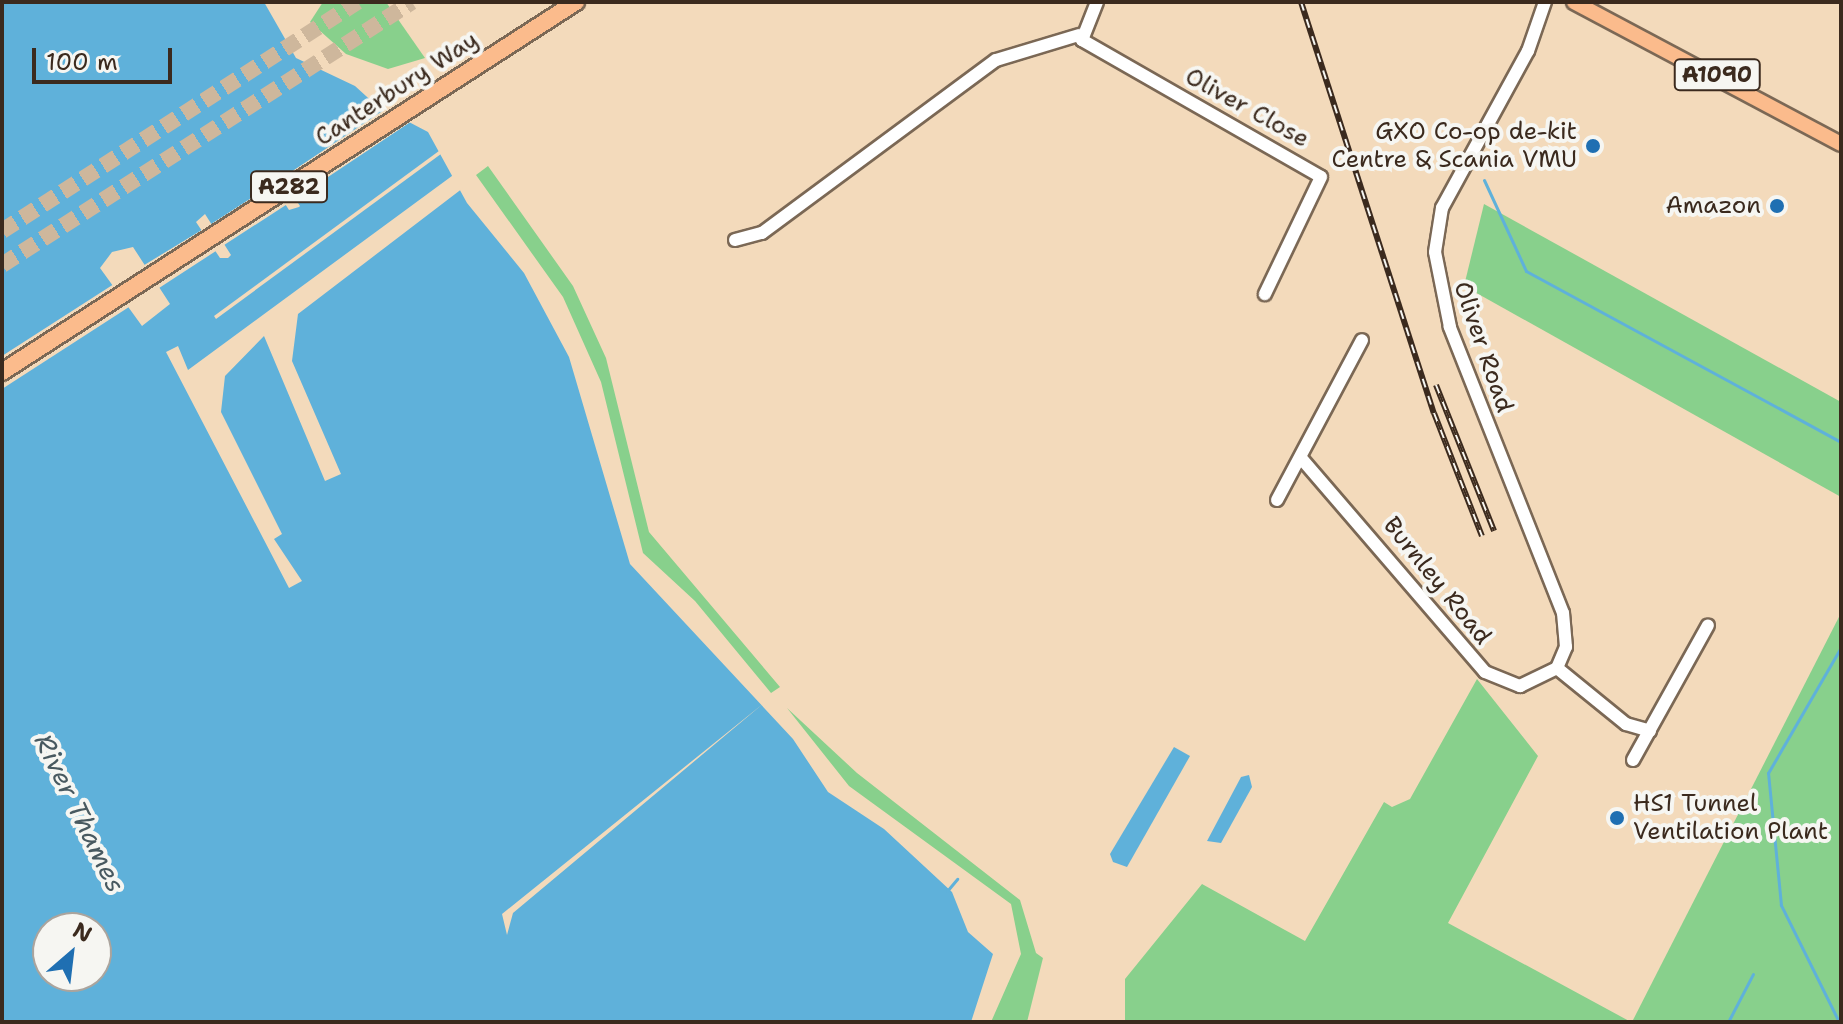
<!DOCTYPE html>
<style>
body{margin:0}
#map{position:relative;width:1843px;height:1024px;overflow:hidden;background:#f3dabb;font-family:"Shantell Sans",sans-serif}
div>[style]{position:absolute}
.green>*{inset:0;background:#88d08c}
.water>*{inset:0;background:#5fb1da}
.pier>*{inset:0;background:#f3dabb}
.stream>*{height:3px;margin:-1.5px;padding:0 1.5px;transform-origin:1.5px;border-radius:1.5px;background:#5fb1da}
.highway-tunnel>*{height:16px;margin-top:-8px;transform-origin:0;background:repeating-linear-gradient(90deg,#ceb79c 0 16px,transparent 0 24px)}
.roads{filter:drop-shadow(2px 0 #7b6855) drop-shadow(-2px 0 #7b6855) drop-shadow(0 2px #7b6855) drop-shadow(0 -2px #7b6855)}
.minor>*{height:12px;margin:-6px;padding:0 6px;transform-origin:6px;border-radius:6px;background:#fff}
.major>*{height:14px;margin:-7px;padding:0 7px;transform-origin:7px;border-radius:7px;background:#fbbb8c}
.highway>*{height:16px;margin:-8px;padding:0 8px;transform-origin:8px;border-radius:8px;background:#fbbb8c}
.rail>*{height:6px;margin-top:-3px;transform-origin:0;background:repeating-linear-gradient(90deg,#f6f6f2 0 9px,#3b2a1e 0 18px);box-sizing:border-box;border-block:2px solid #3b2a1e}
.dots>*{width:22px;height:22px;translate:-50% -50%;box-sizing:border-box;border:4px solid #f6f6f2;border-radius:50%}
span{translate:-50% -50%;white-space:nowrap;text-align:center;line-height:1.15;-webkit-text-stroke:8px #f6f6f2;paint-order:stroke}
.shield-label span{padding:2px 6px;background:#f6f6f2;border:2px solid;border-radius:6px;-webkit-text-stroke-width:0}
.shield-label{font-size:22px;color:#3b2a1e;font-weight:700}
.street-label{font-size:24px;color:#3b2a1e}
.poi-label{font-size:24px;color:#3b2a1e}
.right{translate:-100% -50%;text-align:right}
.left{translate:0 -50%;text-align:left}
.water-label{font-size:26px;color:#485960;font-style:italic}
.frame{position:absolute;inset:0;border:4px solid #3b2a1e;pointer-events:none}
.north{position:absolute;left:32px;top:912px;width:80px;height:80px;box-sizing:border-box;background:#f6f6f2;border:2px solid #aba49d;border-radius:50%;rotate:28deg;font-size:22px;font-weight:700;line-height:32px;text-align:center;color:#3b2a1e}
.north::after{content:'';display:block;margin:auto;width:28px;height:36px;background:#1f6fb2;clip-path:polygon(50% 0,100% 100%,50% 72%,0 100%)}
.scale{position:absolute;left:32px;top:48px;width:140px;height:36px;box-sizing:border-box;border:4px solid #3b2a1e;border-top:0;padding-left:10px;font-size:24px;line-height:28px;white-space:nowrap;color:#3b2a1e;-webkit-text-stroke:6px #f6f6f2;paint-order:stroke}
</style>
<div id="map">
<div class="green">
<div style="clip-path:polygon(323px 2px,386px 2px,425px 58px,388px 69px,346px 54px,310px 22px)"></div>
<div style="clip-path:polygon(488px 166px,573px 286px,606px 358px,649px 532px,780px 687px,771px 693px,695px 601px,643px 553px,601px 382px,563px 297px,476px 175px)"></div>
<div style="clip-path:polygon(1484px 204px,1841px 402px,1841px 497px,1464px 286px)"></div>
<div style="clip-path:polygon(1841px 613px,1841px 1022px,1632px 1022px,1660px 967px)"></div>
<div style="clip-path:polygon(1477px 679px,1538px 756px,1448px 923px,1631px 1022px,1125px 1022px,1125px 979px,1202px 884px,1305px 941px,1384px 802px,1392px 807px,1410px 799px)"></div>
<div style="clip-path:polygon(787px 708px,857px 773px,1020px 900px,1036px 953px,1043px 958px,1027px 1022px,991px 1022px,1021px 954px,1011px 904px,849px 786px)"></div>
</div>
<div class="water">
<div style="clip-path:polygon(evenodd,2px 2px,264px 2px,296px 58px,355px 86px,399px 126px,407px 121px,428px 132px,467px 203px,524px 273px,569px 357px,630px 564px,793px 739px,828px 792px,884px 829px,952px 892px,968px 932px,993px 954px,971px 1022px,2px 1022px,2px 2px,277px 171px,300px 206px,299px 207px,289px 210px,269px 179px,277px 171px,2px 2px,205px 214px,231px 255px,228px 258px,220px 258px,196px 222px,205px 214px,2px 2px,133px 247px,170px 304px,142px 326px,100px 268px,112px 252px,133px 247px,2px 2px,48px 928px,96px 928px,96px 976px,48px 976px,48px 928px)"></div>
<div style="clip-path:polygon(1174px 747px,1190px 756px,1127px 867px,1113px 862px,1110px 854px)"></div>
<div style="clip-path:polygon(1249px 775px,1252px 787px,1221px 843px,1207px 841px,1241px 777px)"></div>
</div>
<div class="pier">
<div style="clip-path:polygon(387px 108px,400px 121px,415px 119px,292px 201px,279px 180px)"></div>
<div style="clip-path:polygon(443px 148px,445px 151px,216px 319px,214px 316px)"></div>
<div style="clip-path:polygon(456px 173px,463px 188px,298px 314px,292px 361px,341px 474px,325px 481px,264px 336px,225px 376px,221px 412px,282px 534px,274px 539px,302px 581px,289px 588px,166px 352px,178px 346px,188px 370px)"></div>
<div style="clip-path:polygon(276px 182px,289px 203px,221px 247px,208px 226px)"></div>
<div style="clip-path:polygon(205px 228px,219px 249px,156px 290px,141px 267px)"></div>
<div style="clip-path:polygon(114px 284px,129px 307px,2px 389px,2px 356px)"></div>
<div style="clip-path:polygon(764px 703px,513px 913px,507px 935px,502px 914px)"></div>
</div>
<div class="stream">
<div style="left:1484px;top:180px;width:100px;rotate:65.2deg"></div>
<div style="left:1526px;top:271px;width:358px;rotate:28.5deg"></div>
<div style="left:947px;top:891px;width:16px;rotate:-50deg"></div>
<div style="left:1728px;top:1022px;width:54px;rotate:-62.5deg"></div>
<div style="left:1839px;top:1022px;width:131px;rotate:-116.4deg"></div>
<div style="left:1781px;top:905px;width:133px;rotate:-95.6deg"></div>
<div style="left:1768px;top:773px;width:146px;rotate:-59.9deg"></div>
</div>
<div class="highway-tunnel">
<div style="left:2px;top:231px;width:423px;rotate:-32.8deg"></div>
<div style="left:2px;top:265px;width:487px;rotate:-32.7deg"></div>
</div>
<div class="roads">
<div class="minor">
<div style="left:1097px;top:2px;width:41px;rotate:111.5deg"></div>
<div style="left:1082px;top:40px;width:275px;rotate:29.8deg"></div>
<div style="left:1321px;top:177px;width:130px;rotate:115.6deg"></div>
<div style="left:735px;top:240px;width:28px;rotate:-15deg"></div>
<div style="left:762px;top:233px;width:291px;rotate:-36.5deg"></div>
<div style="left:996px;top:60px;width:87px;rotate:-16.8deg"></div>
<div style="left:1301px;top:458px;width:282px;rotate:49.3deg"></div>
<div style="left:1485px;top:672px;width:38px;rotate:22deg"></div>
<div style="left:1520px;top:686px;width:41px;rotate:-25.9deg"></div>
<div style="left:1557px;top:668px;width:23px;rotate:-67deg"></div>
<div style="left:1566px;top:647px;width:34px;rotate:-95deg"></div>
<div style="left:1563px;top:613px;width:308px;rotate:-111.6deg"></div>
<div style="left:1450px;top:327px;width:76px;rotate:-101.3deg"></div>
<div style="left:1435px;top:252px;width:45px;rotate:-81deg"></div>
<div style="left:1442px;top:208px;width:179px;rotate:-61.3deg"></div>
<div style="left:1528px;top:51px;width:52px;rotate:-70.9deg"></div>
<div style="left:1277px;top:500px;width:181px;rotate:-62deg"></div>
<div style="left:1557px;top:668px;width:89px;rotate:39.1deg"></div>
<div style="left:1626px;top:724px;width:25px;rotate:16deg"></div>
<div style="left:1633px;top:760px;width:154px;rotate:-60.9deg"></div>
</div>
<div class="major">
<div style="left:1574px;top:2px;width:302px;rotate:28deg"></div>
</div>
<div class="highway">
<div style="left:2px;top:372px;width:683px;rotate:-32.81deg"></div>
</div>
</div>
<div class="rail">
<div style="left:1301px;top:2px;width:432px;rotate:72.1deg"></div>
<div style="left:1434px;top:413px;width:132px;rotate:68.7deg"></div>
<div style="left:1436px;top:385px;width:157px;rotate:68.3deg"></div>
</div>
<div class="dots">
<div style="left:1593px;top:146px;background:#1f6fb2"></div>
<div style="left:1777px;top:206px;background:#1f6fb2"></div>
<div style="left:1617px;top:818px;background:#1f6fb2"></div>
</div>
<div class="shield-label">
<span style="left:1717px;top:75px">A1090</span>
<span style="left:289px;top:187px">A282</span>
</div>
<div class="street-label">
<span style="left:397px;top:89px;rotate:-33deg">Canterbury Way</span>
<span style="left:1247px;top:108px;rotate:29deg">Oliver Close</span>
<span style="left:1483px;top:347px;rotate:71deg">Oliver Road</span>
<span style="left:1437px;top:581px;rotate:51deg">Burnley Road</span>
</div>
<div class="poi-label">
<span class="right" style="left:1577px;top:146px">GXO Co-op de-kit<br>Centre &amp; Scania VMU</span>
<span class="right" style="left:1761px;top:206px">Amazon</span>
<span class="left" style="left:1633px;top:818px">HS1 Tunnel<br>Ventilation Plant</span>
</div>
<div class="water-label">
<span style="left:80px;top:813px;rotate:64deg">River Thames</span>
</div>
<div class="frame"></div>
<div class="north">N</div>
<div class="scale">100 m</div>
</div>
